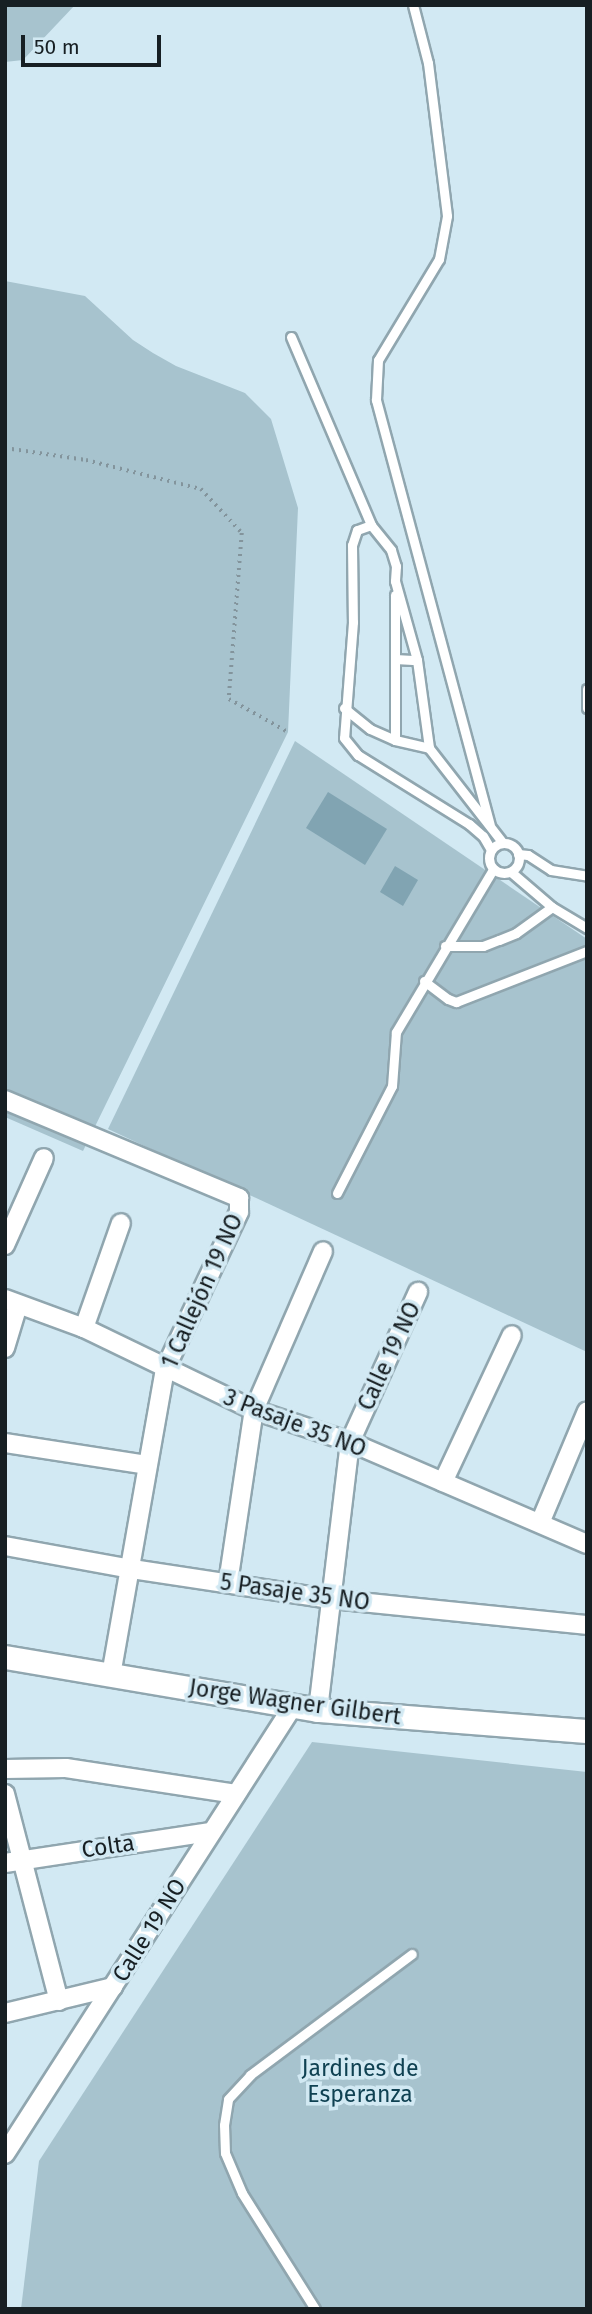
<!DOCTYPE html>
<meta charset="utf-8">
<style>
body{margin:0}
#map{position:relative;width:592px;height:2314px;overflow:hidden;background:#d2e9f3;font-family:"Fira Sans",sans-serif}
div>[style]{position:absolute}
.green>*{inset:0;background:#a7c3ce}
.water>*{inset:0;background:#81a4b2}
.path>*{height:3.5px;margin-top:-1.75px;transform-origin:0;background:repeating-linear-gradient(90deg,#83949c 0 2px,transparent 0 7px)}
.roads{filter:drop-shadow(2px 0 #90a6af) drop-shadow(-2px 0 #90a6af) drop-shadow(0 2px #90a6af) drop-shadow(0 -2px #90a6af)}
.service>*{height:9px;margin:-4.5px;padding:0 4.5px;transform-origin:4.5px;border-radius:4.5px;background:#fff}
.service>.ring{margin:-4.5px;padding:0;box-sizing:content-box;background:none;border:9px solid #fff;border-radius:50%}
.minor>*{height:18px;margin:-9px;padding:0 9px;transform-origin:9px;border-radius:9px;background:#fff}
.tertiary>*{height:23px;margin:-11.5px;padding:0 11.5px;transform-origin:11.5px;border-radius:11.5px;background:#fff}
span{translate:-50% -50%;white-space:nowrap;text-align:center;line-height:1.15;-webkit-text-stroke:7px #d2e9f3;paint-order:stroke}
.street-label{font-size:23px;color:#171f23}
.park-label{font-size:23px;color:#0f4152}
.frame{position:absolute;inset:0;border:7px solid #171f23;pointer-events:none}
.scale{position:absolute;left:21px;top:35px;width:140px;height:32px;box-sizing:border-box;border:4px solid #171f23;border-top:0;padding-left:9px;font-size:21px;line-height:24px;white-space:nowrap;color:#171f23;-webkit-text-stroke:5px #d2e9f3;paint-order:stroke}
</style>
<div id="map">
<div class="green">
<div style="clip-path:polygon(5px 5px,75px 5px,23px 60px,5px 62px)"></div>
<div style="clip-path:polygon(5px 281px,85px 296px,133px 340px,153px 353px,176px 366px,245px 393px,271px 419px,298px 508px,288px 732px,83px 1151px,5px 1117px)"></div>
<div style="clip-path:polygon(295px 741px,587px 939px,587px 1352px,108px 1129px)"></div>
<div style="clip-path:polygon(312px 1742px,587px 1772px,587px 2309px,21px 2309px,39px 2161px)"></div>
</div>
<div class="water">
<div style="clip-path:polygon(328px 792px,387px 829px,365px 865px,306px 828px)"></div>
<div style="clip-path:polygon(395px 866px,418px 880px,403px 906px,380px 892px)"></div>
</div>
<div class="path">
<div style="left:5px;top:448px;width:82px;rotate:8.4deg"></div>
<div style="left:86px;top:460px;width:119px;rotate:14.2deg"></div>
<div style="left:201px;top:489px;width:60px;rotate:47deg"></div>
<div style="left:242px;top:533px;width:167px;rotate:94.5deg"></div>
<div style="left:229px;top:699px;width:68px;rotate:29.2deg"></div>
</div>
<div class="roads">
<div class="service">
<div style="left:413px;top:5px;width:60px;rotate:75.5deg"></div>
<div style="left:428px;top:63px;width:154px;rotate:82.9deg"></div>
<div style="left:447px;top:216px;width:44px;rotate:100.5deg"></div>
<div style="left:439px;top:259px;width:118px;rotate:121.1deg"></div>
<div style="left:378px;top:360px;width:40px;rotate:92.9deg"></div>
<div style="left:376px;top:400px;width:439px;rotate:75deg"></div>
<div style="left:291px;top:337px;width:204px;rotate:66.9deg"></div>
<div style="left:371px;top:525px;width:32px;rotate:51deg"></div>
<div style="left:391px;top:550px;width:17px;rotate:73deg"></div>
<div style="left:396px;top:566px;width:15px;rotate:94deg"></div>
<div style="left:395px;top:581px;width:82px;rotate:74.4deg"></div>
<div style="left:417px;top:660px;width:89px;rotate:82.2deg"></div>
<div style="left:429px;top:748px;width:120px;rotate:52.1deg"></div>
<div style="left:371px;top:525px;width:15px;rotate:160deg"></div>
<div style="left:357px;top:530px;width:16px;rotate:108deg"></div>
<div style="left:352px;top:545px;width:77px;rotate:89.3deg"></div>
<div style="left:353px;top:622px;width:116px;rotate:94.4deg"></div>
<div style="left:344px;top:738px;width:22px;rotate:51deg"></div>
<div style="left:358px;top:755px;width:131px;rotate:31.9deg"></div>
<div style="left:469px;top:824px;width:18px;rotate:41deg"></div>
<div style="left:483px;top:836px;width:16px;rotate:60deg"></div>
<div style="left:395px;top:595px;width:145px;rotate:90deg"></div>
<div style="left:395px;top:659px;width:22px;rotate:3deg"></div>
<div style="left:587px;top:689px;width:19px;rotate:90deg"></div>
<div style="left:344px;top:708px;width:33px;rotate:39deg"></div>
<div style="left:370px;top:729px;width:27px;rotate:24deg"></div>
<div style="left:395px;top:740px;width:35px;rotate:13deg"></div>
<div class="ring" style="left:489px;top:843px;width:21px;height:21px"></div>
<div style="left:518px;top:854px;width:10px;rotate:6deg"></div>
<div style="left:528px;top:855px;width:27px;rotate:33deg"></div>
<div style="left:551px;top:870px;width:36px;rotate:9deg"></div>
<div style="left:511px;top:872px;width:54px;rotate:40.5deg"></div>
<div style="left:552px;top:907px;width:41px;rotate:31deg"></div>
<div style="left:445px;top:946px;width:38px"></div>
<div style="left:483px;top:946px;width:17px;rotate:-21deg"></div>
<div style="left:499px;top:940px;width:18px;rotate:-22deg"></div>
<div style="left:516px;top:933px;width:44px;rotate:-35.8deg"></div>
<div style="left:424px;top:981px;width:30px;rotate:37deg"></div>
<div style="left:448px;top:999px;width:9px;rotate:21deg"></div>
<div style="left:456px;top:1002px;width:141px;rotate:-21.3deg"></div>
<div style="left:337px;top:1193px;width:120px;rotate:-62.8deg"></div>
<div style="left:392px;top:1086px;width:54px;rotate:-85.8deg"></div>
<div style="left:396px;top:1032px;width:190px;rotate:-59.2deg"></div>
<div style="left:315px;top:2309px;width:137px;rotate:-122.2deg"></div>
<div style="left:242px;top:2193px;width:43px;rotate:-113deg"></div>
<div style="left:225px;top:2153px;width:28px;rotate:-92deg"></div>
<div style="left:224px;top:2125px;width:26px;rotate:-81deg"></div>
<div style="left:228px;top:2099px;width:33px;rotate:-47deg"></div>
<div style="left:250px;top:2075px;width:202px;rotate:-36.8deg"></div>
</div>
<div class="minor">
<div style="left:5px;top:1100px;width:254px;rotate:22.7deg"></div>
<div style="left:239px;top:1198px;width:14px;rotate:90deg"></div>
<div style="left:239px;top:1212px;width:174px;rotate:115.2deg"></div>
<div style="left:165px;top:1369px;width:311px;rotate:100deg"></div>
<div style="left:5px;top:1245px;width:95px;rotate:-65.9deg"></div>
<div style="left:5px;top:1299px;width:84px;rotate:20.2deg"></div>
<div style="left:84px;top:1328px;width:189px;rotate:25.8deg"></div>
<div style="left:254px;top:1410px;width:101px;rotate:18.4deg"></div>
<div style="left:350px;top:1442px;width:258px;rotate:23.3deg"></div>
<div style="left:84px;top:1328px;width:111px;rotate:-70.6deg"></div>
<div style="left:5px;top:1348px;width:45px;rotate:-73.2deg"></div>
<div style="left:5px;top:1443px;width:144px;rotate:8.8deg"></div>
<div style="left:443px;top:1482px;width:162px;rotate:-64.9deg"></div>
<div style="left:540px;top:1523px;width:121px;rotate:-67.2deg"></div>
<div style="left:5px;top:1546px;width:129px;rotate:10.3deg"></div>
<div style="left:132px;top:1569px;width:201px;rotate:8.6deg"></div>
<div style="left:331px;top:1599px;width:257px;rotate:5.8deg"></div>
<div style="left:228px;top:1583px;width:175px;rotate:-81.5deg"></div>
<div style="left:254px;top:1410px;width:173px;rotate:-66.5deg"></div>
<div style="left:318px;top:1710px;width:270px;rotate:-83.2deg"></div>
<div style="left:350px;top:1442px;width:165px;rotate:-65.6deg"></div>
<div style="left:5px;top:1769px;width:61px;rotate:-0.9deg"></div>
<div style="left:66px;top:1768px;width:172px;rotate:8.7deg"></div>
<div style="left:5px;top:1794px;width:214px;rotate:75.4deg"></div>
<div style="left:5px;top:1863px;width:208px;rotate:-8.6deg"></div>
<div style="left:5px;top:2013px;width:111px;rotate:-13.5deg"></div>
<div style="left:5px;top:2154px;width:533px;rotate:-57.26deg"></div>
</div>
<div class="tertiary">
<div style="left:5px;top:1657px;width:317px;rotate:9.6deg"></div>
<div style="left:318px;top:1710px;width:270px;rotate:4.5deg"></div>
</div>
</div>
<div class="street-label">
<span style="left:202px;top:1291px;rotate:-66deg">1 Callejón 19 NO</span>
<span style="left:389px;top:1356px;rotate:-65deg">Calle 19 NO</span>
<span style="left:295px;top:1423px;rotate:21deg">3 Pasaje 35 NO</span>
<span style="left:295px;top:1592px;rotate:8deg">5 Pasaje 35 NO</span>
<span style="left:295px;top:1702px;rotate:8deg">Jorge Wagner Gilbert</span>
<span style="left:108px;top:1846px;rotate:-8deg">Colta</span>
<span style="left:149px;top:1930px;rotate:-58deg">Calle 19 NO</span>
</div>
<div class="park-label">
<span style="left:360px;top:2081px">Jardines de<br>Esperanza</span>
</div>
<div class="frame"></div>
<div class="scale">50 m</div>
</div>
